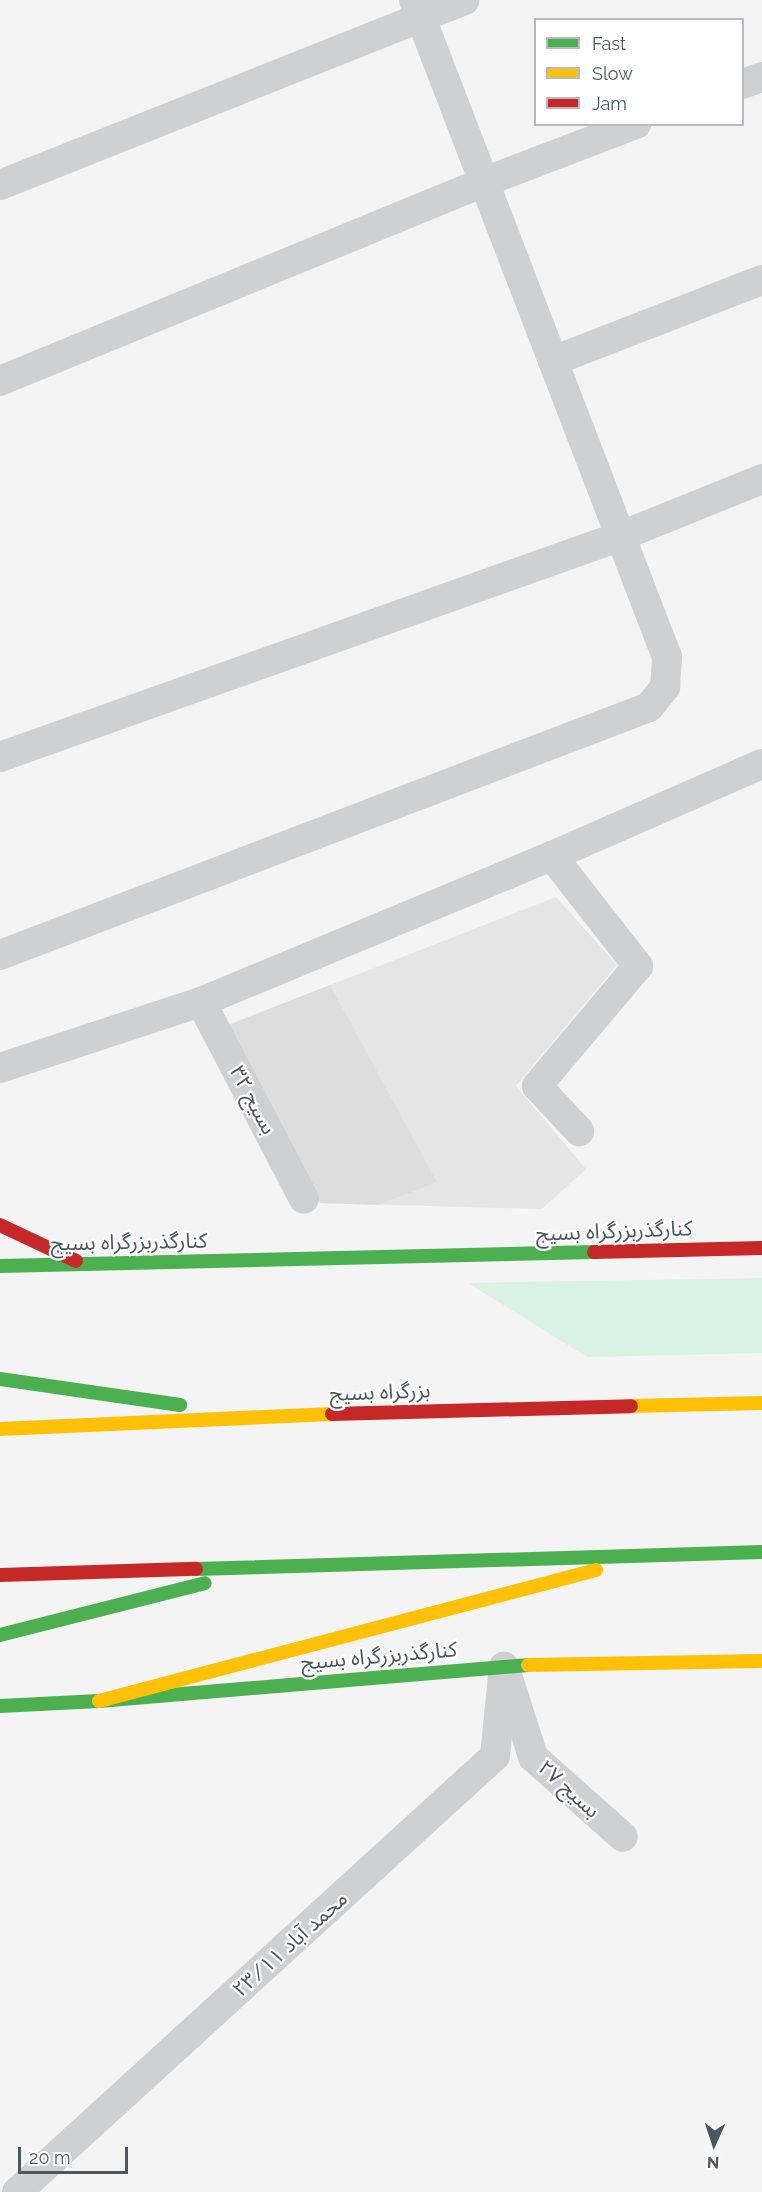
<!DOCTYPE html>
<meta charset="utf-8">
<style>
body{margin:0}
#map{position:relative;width:762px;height:2192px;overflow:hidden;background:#f4f4f4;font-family:Raleway,"Noto Sans Arabic",sans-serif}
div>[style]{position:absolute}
.education>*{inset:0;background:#e6e5e6}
.green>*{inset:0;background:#d9f2e3}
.building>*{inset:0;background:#ddddde}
.street>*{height:30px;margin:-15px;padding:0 15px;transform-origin:15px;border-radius:15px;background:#ced0d2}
.fast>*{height:14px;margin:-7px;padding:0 7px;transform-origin:7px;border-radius:7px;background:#4caf50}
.slow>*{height:14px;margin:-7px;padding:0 7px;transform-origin:7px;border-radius:7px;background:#ffc107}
.jam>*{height:14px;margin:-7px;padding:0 7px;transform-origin:7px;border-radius:7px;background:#c62828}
span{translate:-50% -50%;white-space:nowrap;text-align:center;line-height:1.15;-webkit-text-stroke:4.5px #fff;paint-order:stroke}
.street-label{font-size:21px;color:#4a5661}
.legend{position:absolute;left:534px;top:18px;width:210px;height:108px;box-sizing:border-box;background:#fff;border:2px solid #b7bbc0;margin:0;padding:8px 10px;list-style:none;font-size:18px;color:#4a5661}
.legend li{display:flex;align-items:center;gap:12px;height:30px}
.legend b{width:30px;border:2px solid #b7bbc0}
.north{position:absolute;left:684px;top:2114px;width:60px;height:60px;-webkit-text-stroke:4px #fff;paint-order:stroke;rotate:183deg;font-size:16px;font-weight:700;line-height:24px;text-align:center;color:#4a5661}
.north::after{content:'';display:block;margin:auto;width:21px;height:27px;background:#4a5661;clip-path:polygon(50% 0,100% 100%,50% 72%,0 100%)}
.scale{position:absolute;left:18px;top:2147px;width:110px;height:27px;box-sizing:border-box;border:3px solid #4a5661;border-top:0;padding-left:8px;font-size:18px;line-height:21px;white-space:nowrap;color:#4a5661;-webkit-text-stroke:4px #fff;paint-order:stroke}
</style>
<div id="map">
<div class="education">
<div style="clip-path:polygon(556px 897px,617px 965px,516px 1086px,586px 1169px,542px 1209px,320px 1203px,228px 1025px)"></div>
</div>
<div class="green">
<div style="clip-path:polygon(762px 1278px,762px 1353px,587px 1357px,468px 1283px)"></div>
</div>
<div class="building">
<div style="clip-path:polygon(330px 985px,437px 1182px,378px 1205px,320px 1203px,228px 1025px)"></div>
</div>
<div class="street">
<div style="left:742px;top:84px;width:21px;rotate:-19deg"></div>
<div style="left:0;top:185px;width:500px;rotate:-21.7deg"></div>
<div style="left:553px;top:361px;width:224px;rotate:-21.2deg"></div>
<div style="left:0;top:381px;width:523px;rotate:-22.35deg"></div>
<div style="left:484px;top:182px;width:163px;rotate:-20.9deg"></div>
<div style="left:0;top:757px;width:659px;rotate:-19.59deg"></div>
<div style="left:621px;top:536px;width:152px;rotate:-22deg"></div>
<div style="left:552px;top:856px;width:140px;rotate:52deg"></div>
<div style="left:638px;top:966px;width:157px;rotate:130.1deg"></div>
<div style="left:537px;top:1086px;width:62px;rotate:47deg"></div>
<div style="left:0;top:955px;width:695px;rotate:-20.91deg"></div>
<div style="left:649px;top:707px;width:26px;rotate:-51deg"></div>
<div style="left:665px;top:687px;width:30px;rotate:-86deg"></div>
<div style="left:667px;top:657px;width:704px;rotate:-111.06deg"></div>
<div style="left:201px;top:1002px;width:222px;rotate:62.4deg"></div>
<div style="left:0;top:1068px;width:212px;rotate:-18.2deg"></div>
<div style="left:201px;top:1002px;width:380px;rotate:-22.6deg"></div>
<div style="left:552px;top:856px;width:229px;rotate:-23.7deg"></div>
<div style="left:508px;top:1678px;width:83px;rotate:72.4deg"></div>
<div style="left:533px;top:1757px;width:120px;rotate:41.6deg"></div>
<div style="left:17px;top:2192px;width:647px;rotate:-42.37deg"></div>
<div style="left:495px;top:1756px;width:90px;rotate:-84.3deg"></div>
</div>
<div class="fast">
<div style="left:0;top:1266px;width:594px;rotate:-1.35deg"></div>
<div style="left:0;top:1379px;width:182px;rotate:8.2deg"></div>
<div style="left:196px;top:1569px;width:566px;rotate:-1.72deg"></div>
<div style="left:0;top:1635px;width:211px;rotate:-14.2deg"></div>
<div style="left:0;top:1706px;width:99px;rotate:-2.9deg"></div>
<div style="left:99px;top:1701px;width:431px;rotate:-4.8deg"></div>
</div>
<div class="slow">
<div style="left:631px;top:1406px;width:131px;rotate:-1.3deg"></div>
<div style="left:0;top:1429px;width:332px;rotate:-2.6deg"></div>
<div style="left:528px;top:1665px;width:234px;rotate:-1deg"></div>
<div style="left:99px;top:1701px;width:514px;rotate:-14.77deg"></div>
</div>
<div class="jam">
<div style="left:0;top:1225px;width:84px;rotate:25.3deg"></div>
<div style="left:594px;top:1252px;width:168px;rotate:-1.4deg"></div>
<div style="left:332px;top:1414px;width:299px;rotate:-1.5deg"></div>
<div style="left:0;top:1575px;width:196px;rotate:-1.8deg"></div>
</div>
<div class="street-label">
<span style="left:253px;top:1100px;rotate:62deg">بسیج ۳۲</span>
<span style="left:614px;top:1231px;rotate:-2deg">کنارگذربزرگراه بسیج</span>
<span style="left:129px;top:1242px;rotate:-1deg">کنارگذربزرگراه بسیج</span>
<span style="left:380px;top:1392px;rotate:-2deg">بزرگراه بسیج</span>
<span style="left:379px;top:1656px;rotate:-5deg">کنارگذربزرگراه بسیج</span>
<span style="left:569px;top:1789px;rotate:42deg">بسیج ۲۷</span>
<span style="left:290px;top:1944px;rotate:-42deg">محمد آباد ۲۳/۱۱</span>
</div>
<ul class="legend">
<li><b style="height:8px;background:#4caf50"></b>Fast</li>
<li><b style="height:8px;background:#ffc107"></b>Slow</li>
<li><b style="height:8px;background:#c62828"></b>Jam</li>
</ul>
<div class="north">N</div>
<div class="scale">20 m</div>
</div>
